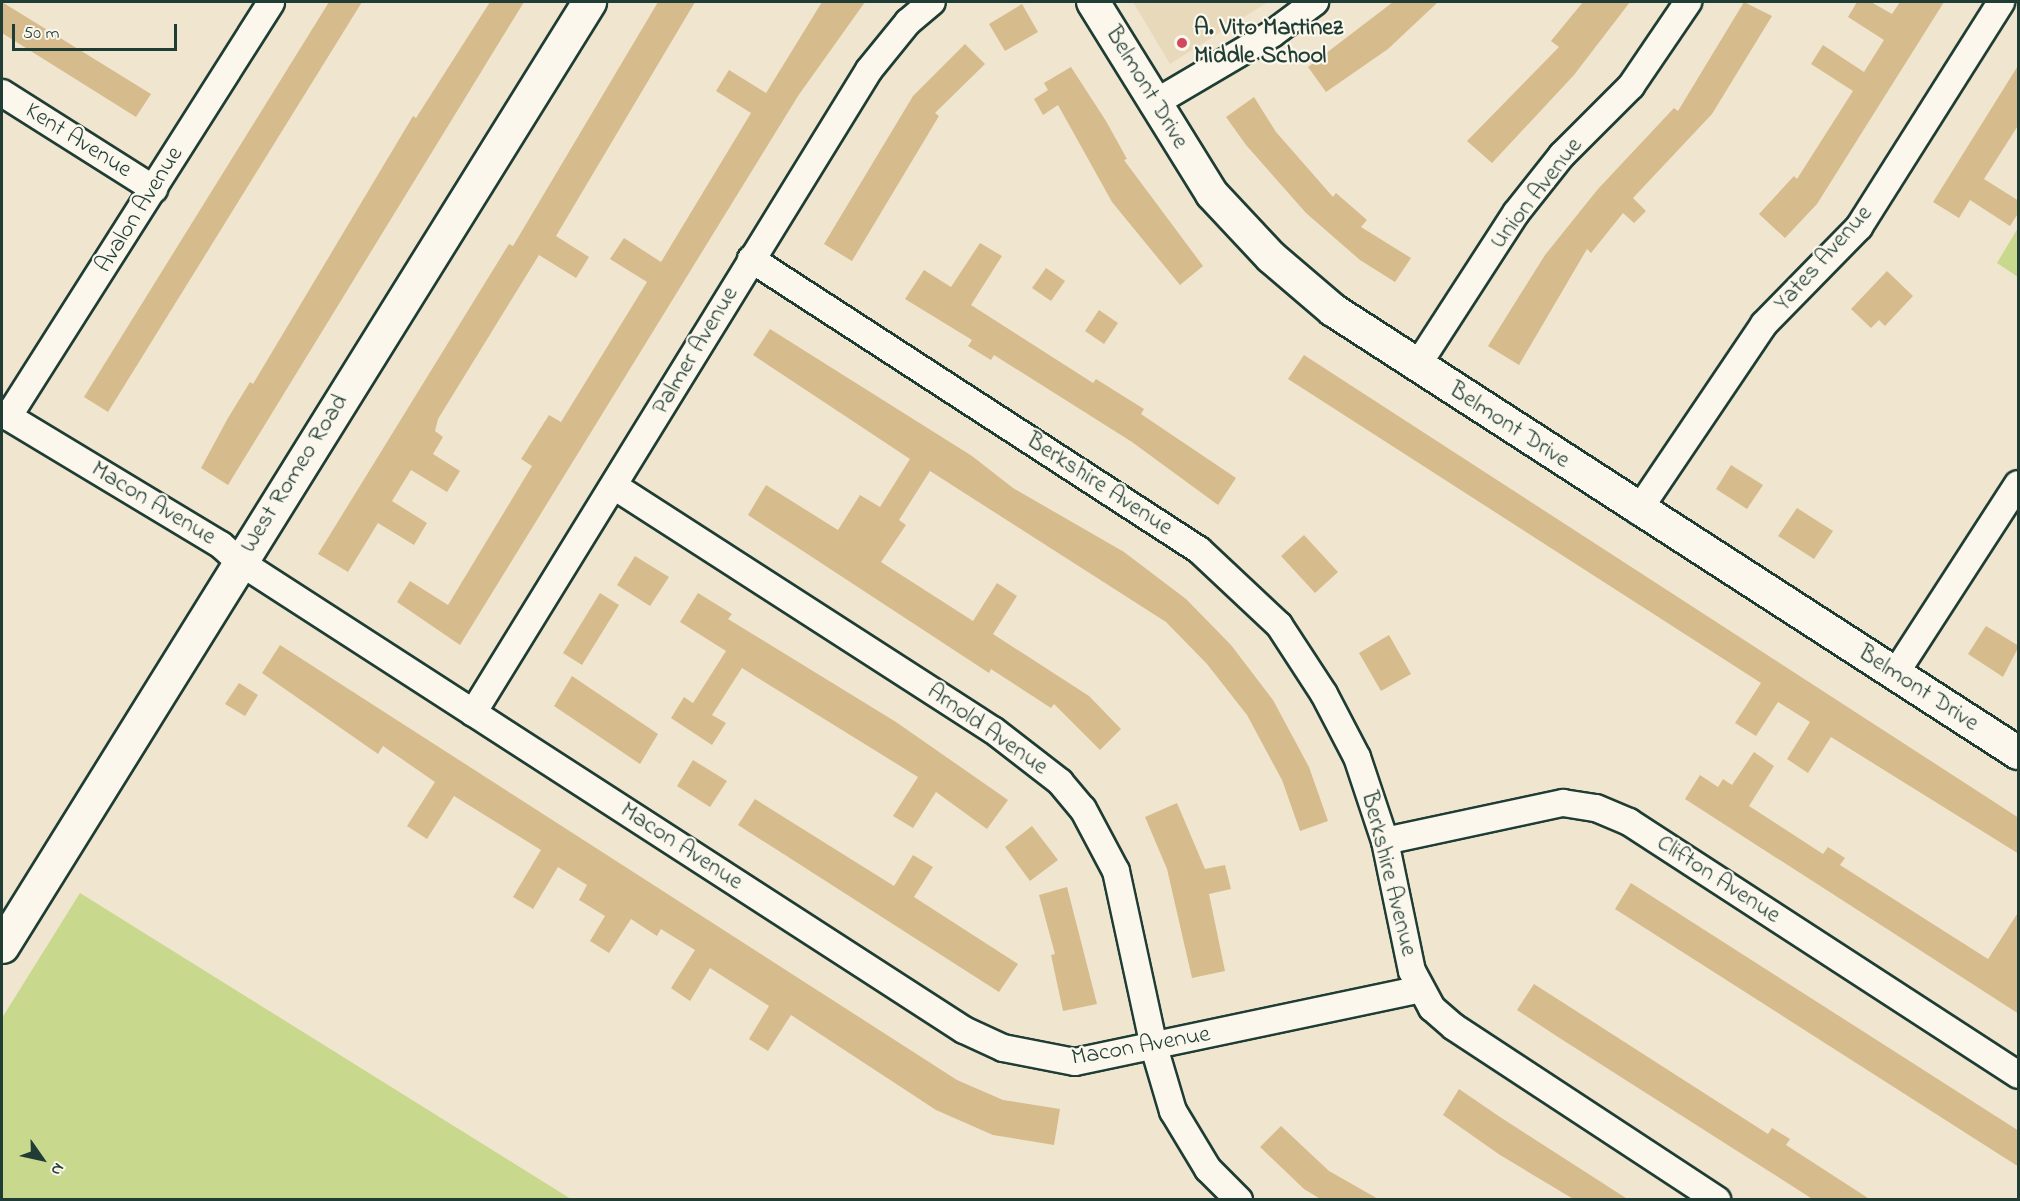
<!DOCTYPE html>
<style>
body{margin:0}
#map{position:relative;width:2020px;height:1201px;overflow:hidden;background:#f0e5cf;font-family:"Indie Flower",sans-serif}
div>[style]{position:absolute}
.built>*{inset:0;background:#e8d9bb}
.green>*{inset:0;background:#c8d88d}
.building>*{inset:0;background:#d6bc8c}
.roads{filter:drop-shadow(2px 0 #1f3d34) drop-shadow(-2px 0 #1f3d34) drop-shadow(0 2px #1f3d34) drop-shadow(0 -2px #1f3d34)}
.minor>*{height:26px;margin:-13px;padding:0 13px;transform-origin:13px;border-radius:13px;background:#fbf7ec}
.tertiary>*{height:32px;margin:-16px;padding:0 16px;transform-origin:16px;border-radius:16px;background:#fbf7ec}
.secondary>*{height:33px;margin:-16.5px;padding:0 16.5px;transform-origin:16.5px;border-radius:16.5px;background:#fbf7ec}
.dots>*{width:16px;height:16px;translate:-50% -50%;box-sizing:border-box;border:3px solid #fbf7ec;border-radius:50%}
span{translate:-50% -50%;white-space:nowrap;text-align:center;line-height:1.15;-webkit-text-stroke:4.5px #fbf7ec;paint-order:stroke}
.poi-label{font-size:24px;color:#1f3d34;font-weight:700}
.left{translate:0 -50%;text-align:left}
.street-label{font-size:24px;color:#1f3d34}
.frame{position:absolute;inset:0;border:3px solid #1f3d34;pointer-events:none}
.north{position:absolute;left:12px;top:1129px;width:60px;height:60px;-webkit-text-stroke:4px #fbf7ec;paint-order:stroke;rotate:124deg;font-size:16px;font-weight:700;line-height:24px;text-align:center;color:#1f3d34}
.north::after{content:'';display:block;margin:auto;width:21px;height:27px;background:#1f3d34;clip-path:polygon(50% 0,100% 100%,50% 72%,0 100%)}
.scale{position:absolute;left:12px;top:24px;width:165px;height:27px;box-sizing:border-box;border:3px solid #1f3d34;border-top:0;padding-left:8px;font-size:18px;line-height:21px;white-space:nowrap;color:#1f3d34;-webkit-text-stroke:4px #fbf7ec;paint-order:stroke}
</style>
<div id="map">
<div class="built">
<div style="clip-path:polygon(1133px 2px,1268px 2px,1170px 64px)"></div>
</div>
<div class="green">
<div style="clip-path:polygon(2018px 228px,2018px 277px,1997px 263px)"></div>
<div style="clip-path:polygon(80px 893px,571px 1199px,2px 1199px,2px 1018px)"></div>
</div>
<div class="building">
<div style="clip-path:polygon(2px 2px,151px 94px,136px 117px,2px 33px)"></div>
<div style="clip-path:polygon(329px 2px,362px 2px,108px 412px,84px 397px)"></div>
<div style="clip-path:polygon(490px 2px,524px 2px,228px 485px,201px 468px,228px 418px,250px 382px,253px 384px,413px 116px,416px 118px)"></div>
<div style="clip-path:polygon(658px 2px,695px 2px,556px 236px,589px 257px,576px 278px,539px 255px,438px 419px,435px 431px,443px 437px,433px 454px,460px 471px,447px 492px,411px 470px,392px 501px,427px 523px,414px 545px,378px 523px,348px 572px,318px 554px,509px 244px,513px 246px)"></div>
<div style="clip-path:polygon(822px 2px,865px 2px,798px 96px,460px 645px,397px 602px,410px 581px,448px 605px,532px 466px,521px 459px,549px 415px,561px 422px,647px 282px,610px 259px,624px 238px,661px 262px,751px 113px,716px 91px,729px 70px,766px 93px)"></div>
<div style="clip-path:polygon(1393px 2px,1438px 2px,1388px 49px,1326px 92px,1308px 67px)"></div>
<div style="clip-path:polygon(1583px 2px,1630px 2px,1574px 75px,1492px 163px,1467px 141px,1559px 47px,1551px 41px)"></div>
<div style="clip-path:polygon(1744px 2px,1772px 16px,1712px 114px,1633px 198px,1646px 211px,1634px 223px,1623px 213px,1591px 253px,1587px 249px,1519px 365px,1488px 346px,1545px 255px,1598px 189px,1674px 108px,1678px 111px)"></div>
<div style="clip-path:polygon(1857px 2px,1871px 2px,1892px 14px,1900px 2px,1944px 2px,1817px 204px,1785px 238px,1759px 214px,1794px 176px,1797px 179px,1853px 91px,1811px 64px,1823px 45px,1864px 72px,1884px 40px,1848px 17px)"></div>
<div style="clip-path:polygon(1022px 4px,1038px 32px,1005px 51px,989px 24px)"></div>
<div style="clip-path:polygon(965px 44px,985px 64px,935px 113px,939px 116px,852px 261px,824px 244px,913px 96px)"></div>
<div style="clip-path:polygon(2019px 64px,2019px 124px,1984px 179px,2019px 201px,2019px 212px,2010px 226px,1970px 200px,1959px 218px,1933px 202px)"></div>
<div style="clip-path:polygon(1071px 67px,1106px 121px,1127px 159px,1124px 160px,1203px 266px,1180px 285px,1112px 202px,1058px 105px,1043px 115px,1034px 99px,1048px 90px,1044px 83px)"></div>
<div style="clip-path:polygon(1254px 97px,1276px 132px,1333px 197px,1336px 193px,1367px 220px,1361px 227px,1411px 258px,1395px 282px,1360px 260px,1306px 213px,1246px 145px,1226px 117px)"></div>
<div style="clip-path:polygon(980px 243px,1002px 256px,971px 305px,1093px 383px,1096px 379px,1144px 409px,1141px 414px,1236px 478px,1218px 505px,1132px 442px,994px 355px,991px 360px,968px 346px,972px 340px,905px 299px,924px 270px,951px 287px)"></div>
<div style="clip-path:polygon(1046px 268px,1065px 281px,1051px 301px,1032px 288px)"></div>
<div style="clip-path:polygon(1887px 271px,1913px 296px,1885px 326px,1879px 320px,1871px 328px,1851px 309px)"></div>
<div style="clip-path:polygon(1099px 310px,1118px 323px,1104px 344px,1085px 331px)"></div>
<div style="clip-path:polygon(770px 329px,972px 456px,1013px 488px,1124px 552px,1186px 599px,1231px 645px,1273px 700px,1309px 767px,1328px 821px,1300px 831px,1282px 780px,1247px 715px,1207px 664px,1166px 622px,930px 471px,899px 520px,906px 525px,881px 562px,973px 621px,997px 583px,1017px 596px,993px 634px,1089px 696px,1121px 729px,1100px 750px,1054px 704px,1051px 708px,991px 669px,989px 673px,748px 515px,766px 485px,838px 530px,860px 495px,880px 507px,910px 459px,753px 355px)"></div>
<div style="clip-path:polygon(1304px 355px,2019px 818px,2019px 854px,1831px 737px,1808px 773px,1787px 759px,1810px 722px,1778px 702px,1756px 736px,1735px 723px,1761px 683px,1288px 379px)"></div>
<div style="clip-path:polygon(1731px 465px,1763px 485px,1747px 509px,1716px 489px)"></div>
<div style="clip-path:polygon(1797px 508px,1833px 531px,1814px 559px,1778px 536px)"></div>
<div style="clip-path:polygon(1304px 535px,1338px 572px,1315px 593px,1281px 556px)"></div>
<div style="clip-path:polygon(635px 556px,669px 577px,650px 606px,617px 585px)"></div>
<div style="clip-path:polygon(600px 593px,619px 605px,582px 665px,563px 653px)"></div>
<div style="clip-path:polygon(698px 593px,732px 614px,728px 619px,896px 722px,1008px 800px,987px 829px,936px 792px,913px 828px,893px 816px,918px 777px,742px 668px,712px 715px,726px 723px,712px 745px,671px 718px,684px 697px,693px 703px,726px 651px,680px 622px)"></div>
<div style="clip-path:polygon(1986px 626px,2019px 646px,2003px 677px,1968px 654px)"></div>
<div style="clip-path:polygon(1389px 635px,1411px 674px,1381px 691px,1359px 653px)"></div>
<div style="clip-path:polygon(280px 645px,957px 1080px,1003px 1100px,1060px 1109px,1054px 1145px,993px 1135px,936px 1110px,791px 1015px,768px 1051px,749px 1039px,769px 1006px,710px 968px,690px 1001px,671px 988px,695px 950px,661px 929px,657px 936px,631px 919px,609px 953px,590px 941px,605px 916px,579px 900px,587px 885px,558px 867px,533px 909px,513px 897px,541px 850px,454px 796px,427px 839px,407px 826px,435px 782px,383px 746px,378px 754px,262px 673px)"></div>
<div style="clip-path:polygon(572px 676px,658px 734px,640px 764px,554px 706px)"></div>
<div style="clip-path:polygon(239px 683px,258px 695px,245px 716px,225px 704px)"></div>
<div style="clip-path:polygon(1754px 752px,1774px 766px,1749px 806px,1823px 854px,1828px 847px,1845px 858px,1840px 865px,1988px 959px,2019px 911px,2019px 1014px,1685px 799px,1700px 775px,1718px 787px,1723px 779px,1732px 785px)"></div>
<div style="clip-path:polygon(693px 760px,727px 781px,710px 807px,677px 786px)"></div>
<div style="clip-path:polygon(755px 799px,894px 886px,913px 855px,933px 867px,914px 897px,1018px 964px,999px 992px,738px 825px)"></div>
<div style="clip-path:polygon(1177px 803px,1205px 869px,1225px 865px,1231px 889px,1209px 894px,1225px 971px,1192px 978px,1167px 869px,1145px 817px)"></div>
<div style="clip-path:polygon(1032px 826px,1058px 860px,1030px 881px,1005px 847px)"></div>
<div style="clip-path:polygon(1631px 883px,2019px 1131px,2019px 1167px,1615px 909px)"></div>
<div style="clip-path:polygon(1067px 887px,1097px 1004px,1063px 1011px,1051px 955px,1055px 954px,1039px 895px)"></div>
<div style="clip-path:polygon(1534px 984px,1768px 1134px,1772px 1128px,1790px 1139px,1786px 1145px,1871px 1200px,1814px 1200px,1558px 1037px,1517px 1010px)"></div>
<div style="clip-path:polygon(1459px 1089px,1500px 1117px,1629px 1200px,1575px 1200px,1500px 1155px,1443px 1115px)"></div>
<div style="clip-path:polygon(1281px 1126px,1329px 1171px,1380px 1200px,1322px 1200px,1304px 1189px,1260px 1147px)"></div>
</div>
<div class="roads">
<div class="minor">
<div style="left:2px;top:93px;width:180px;rotate:32.3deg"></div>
<div style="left:1153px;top:104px;width:138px;rotate:-30.5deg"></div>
<div style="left:1272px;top:34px;width:54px;rotate:-36.7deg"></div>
<div style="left:751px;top:259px;width:534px;rotate:33.01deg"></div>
<div style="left:1199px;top:550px;width:110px;rotate:43.2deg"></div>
<div style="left:1279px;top:625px;width:82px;rotate:56.9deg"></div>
<div style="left:1324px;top:694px;width:71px;rotate:62.4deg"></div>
<div style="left:1357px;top:757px;width:89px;rotate:71.6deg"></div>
<div style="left:1385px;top:841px;width:133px;rotate:78.3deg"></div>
<div style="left:1412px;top:971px;width:42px;rotate:61.6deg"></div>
<div style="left:1432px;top:1008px;width:29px;rotate:41deg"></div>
<div style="left:1454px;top:1027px;width:315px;rotate:33.3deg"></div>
<div style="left:1417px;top:366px;width:182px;rotate:-57.1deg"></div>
<div style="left:1516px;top:213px;width:74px;rotate:-51.6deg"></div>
<div style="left:1562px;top:155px;width:98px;rotate:-45deg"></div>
<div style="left:1631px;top:86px;width:102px;rotate:-55.8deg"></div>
<div style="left:2px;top:413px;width:256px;rotate:31.1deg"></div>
<div style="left:221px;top:545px;width:25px;rotate:42deg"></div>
<div style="left:240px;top:562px;width:862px;rotate:32.88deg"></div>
<div style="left:964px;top:1030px;width:43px;rotate:24.8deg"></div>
<div style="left:1003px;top:1048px;width:73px;rotate:11deg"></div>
<div style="left:1075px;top:1062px;width:353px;rotate:-11.9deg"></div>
<div style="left:8px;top:417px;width:491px;rotate:-57.6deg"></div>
<div style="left:614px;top:486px;width:451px;rotate:32.8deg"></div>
<div style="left:993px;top:730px;width:85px;rotate:37.8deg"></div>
<div style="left:1060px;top:782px;width:35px;rotate:50deg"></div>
<div style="left:1083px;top:809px;width:70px;rotate:62deg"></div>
<div style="left:1116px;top:871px;width:180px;rotate:77.8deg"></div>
<div style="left:1154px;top:1047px;width:67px;rotate:73.5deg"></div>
<div style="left:1173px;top:1111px;width:68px;rotate:58.9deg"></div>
<div style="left:1208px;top:1169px;width:44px;rotate:45deg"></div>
<div style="left:1638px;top:511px;width:225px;rotate:-56deg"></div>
<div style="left:1764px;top:324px;width:136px;rotate:-45.6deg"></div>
<div style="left:1859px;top:227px;width:266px;rotate:-57.7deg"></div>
<div style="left:1895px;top:674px;width:226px;rotate:-57.1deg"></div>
<div style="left:473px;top:713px;width:755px;rotate:-58.37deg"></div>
<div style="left:869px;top:70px;width:62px;rotate:-50.9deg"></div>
<div style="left:908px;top:22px;width:31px;rotate:-40deg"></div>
<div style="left:1385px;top:841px;width:182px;rotate:-12.1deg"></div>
<div style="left:1563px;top:803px;width:33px;rotate:9deg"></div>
<div style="left:1596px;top:808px;width:36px;rotate:23deg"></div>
<div style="left:1629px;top:822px;width:464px;rotate:33deg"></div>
</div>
<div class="tertiary">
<div style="left:1093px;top:2px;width:226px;rotate:58.2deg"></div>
<div style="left:1212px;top:194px;width:86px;rotate:46.9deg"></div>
<div style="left:1271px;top:257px;width:82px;rotate:40.5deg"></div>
<div style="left:1333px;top:310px;width:816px;rotate:32.89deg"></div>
</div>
<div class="secondary">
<div style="left:2px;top:946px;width:1112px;rotate:-58.13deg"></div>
</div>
</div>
<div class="dots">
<div style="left:1182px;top:43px;background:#d1495b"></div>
</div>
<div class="poi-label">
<span class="left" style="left:1194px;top:43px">A. Vito Martinez<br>Middle School</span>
</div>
<div class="street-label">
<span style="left:1146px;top:88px;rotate:59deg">Belmont Drive</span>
<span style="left:78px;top:141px;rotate:32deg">Kent Avenue</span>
<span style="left:1537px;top:194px;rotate:-52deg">Union Avenue</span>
<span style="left:140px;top:210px;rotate:-58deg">Avalon Avenue</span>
<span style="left:1824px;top:259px;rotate:-48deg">Yates Avenue</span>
<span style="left:696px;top:351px;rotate:-59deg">Palmer Avenue</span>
<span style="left:1509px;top:426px;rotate:33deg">Belmont Drive</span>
<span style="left:295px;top:474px;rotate:-58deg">West Romeo Road</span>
<span style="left:1099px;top:485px;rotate:33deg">Berkshire Avenue</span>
<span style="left:153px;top:504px;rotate:31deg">Macon Avenue</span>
<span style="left:1918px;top:689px;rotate:33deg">Belmont Drive</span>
<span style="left:987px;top:730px;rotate:35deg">Arnold Avenue</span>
<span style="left:681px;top:847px;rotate:33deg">Macon Avenue</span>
<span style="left:1388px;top:874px;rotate:76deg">Berkshire Avenue</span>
<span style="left:1718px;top:880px;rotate:33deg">Clifton Avenue</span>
<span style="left:1141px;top:1047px;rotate:-10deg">Macon Avenue</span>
</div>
<div class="frame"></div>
<div class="north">N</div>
<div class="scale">50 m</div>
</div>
